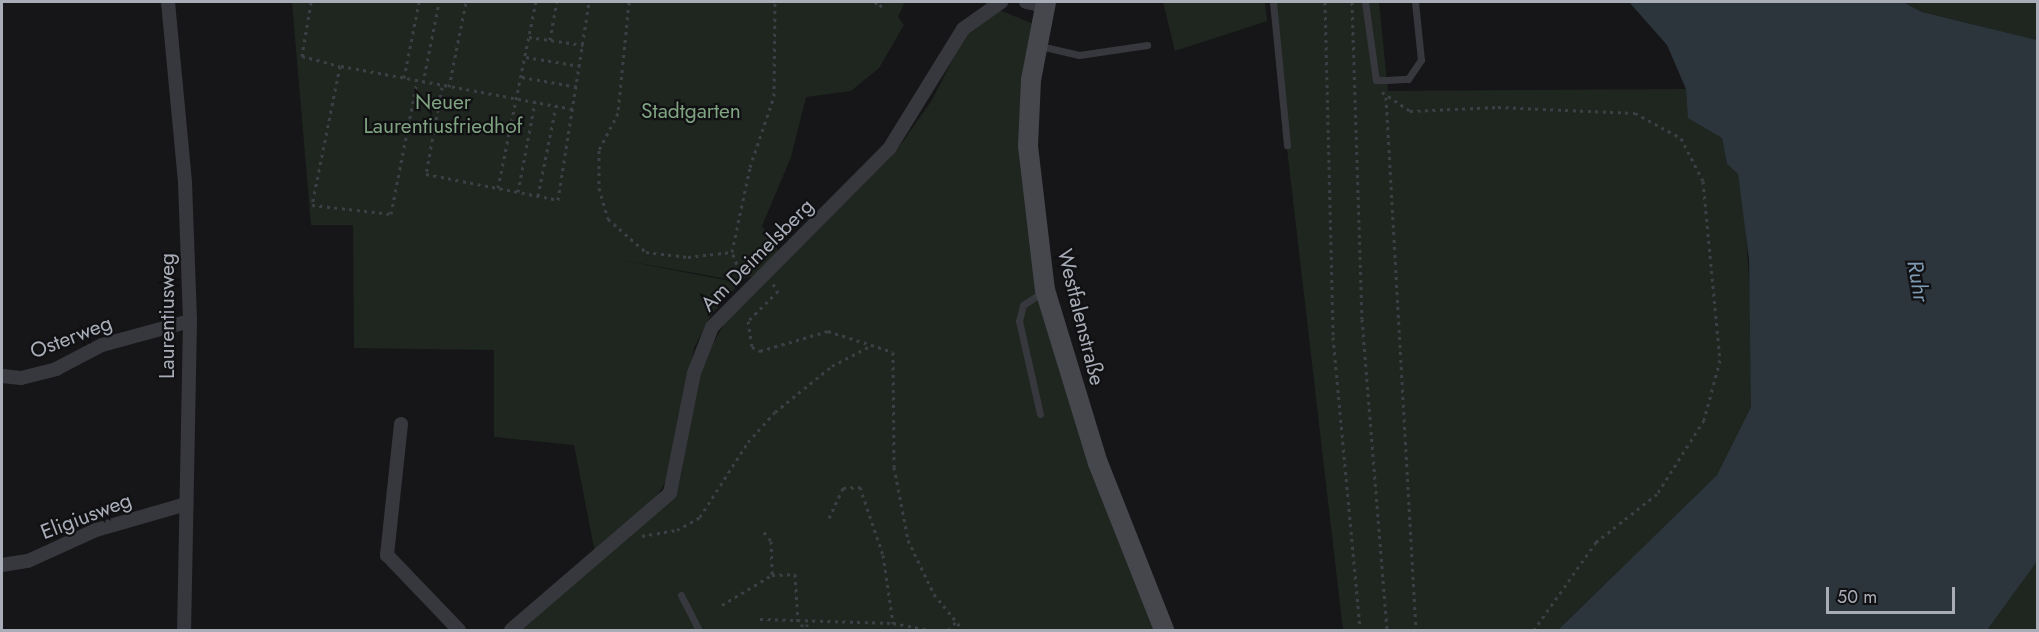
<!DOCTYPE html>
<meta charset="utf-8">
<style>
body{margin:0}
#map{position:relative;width:2039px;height:632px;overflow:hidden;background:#161618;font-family:Jost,sans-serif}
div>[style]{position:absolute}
.green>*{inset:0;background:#1e261f}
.water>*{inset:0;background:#2c353c}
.path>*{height:3px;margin-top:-1.5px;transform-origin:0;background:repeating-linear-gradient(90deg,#3d3f44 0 3px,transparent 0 7.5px)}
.lane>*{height:7px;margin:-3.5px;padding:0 3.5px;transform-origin:3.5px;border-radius:3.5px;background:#37383d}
.street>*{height:14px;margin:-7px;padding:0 7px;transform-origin:7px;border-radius:7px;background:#37383d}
.secondary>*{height:20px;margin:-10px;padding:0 10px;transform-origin:10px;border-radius:10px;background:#45474d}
span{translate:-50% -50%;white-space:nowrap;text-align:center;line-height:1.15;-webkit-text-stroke:4.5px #111113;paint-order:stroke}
.park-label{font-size:21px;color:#7fa381}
.street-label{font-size:21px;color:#a8adb8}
.water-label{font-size:22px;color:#7f9bb3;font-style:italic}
.frame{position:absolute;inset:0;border:3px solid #a8adb8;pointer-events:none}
.scale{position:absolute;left:1826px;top:587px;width:129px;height:27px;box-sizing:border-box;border:3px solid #a8adb8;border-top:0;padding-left:8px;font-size:18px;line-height:21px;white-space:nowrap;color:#a8adb8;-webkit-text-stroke:4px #111113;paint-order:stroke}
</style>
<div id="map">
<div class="green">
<div style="clip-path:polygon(292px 2px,905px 2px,898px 17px,904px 25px,879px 68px,851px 91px,806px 97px,791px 157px,762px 226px,781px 255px,760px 275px,734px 280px,621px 260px,740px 283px,711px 315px,694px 348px,670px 474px,658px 494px,596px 558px,574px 445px,494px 437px,494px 350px,354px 348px,353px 225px,311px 225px)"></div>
<div style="clip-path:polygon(1163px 2px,1265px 2px,1267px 21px,1175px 51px)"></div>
<div style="clip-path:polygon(1270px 2px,1379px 2px,1388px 91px,1686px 89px,1689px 118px,1722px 138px,1727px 164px,1738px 174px,1745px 219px,1754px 354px,1751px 407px,1717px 475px,1558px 630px,1343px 630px)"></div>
<div style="clip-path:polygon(1903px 2px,2037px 2px,2037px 40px,1922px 12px)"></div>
<div style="clip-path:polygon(1000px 10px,1040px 27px,1031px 80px,1044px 290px,1163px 630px,519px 630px,672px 494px,681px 475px,692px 397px,707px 354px,725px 323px,899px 147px,932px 100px,972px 22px)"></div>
<div style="clip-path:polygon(2037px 561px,2037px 630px,1987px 630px,2020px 579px)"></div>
</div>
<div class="water">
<div style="clip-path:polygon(1629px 2px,1903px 2px,1922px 12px,2037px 40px,2037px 561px,1987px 630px,1558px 630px,1717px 475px,1751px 407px,1749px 259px,1738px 174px,1727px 164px,1722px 138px,1688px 118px,1686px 89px,1667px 45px)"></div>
</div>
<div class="path">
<div style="left:311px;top:2px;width:55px;rotate:99.5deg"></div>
<div style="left:302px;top:56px;width:39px;rotate:15deg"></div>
<div style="left:340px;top:66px;width:142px;rotate:101.4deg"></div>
<div style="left:312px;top:205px;width:80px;rotate:6.5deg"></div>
<div style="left:391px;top:214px;width:135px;rotate:-78.9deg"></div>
<div style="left:629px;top:2px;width:112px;rotate:95.7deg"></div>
<div style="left:618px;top:113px;width:42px;rotate:117.2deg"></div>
<div style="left:599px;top:150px;width:38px;rotate:90deg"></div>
<div style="left:599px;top:188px;width:32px;rotate:74deg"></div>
<div style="left:608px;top:219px;width:50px;rotate:41deg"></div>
<div style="left:646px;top:252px;width:42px;rotate:6.8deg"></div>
<div style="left:688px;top:257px;width:44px;rotate:-6.5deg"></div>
<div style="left:875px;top:2px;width:7px;rotate:45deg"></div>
<div style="left:880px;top:7px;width:6px;rotate:-59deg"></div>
<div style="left:1325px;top:2px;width:335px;rotate:88.6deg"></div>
<div style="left:1333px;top:337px;width:294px;rotate:84.7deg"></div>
<div style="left:1352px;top:2px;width:317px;rotate:88.2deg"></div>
<div style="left:1362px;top:319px;width:312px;rotate:85.4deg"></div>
<div style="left:529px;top:37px;width:55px;rotate:8.4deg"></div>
<div style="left:550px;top:40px;width:39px;rotate:-80deg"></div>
<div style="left:526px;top:57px;width:55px;rotate:9.5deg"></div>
<div style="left:341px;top:66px;width:237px;rotate:10.5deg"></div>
<div style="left:522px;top:77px;width:57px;rotate:10.1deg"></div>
<div style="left:404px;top:78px;width:77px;rotate:-78.8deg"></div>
<div style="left:423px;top:83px;width:83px;rotate:-78.8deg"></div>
<div style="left:442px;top:87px;width:88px;rotate:100.4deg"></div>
<div style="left:426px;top:174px;width:135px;rotate:11.1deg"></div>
<div style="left:558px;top:200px;width:200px;rotate:-81.1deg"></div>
<div style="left:449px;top:87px;width:87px;rotate:-78.7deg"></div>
<div style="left:1382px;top:92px;width:34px;rotate:34deg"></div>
<div style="left:1410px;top:111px;width:88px;rotate:-2.6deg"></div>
<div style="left:1498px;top:107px;width:137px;rotate:2.5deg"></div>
<div style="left:1635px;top:113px;width:52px;rotate:28.5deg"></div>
<div style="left:1681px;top:138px;width:48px;rotate:62.9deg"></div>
<div style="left:1703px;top:181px;width:180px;rotate:84.6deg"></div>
<div style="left:1720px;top:360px;width:62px;rotate:104.9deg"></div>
<div style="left:1704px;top:420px;width:88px;rotate:122.4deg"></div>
<div style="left:1657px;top:494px;width:78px;rotate:141.8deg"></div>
<div style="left:1596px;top:542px;width:108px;rotate:125.2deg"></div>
<div style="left:1386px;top:97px;width:534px;rotate:86.78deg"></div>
<div style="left:498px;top:188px;width:190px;rotate:-78.5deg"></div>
<div style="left:518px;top:192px;width:92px;rotate:-79.3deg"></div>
<div style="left:538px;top:196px;width:92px;rotate:-78.7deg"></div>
<div style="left:742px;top:278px;width:28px;rotate:-111deg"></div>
<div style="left:732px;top:252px;width:87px;rotate:-78deg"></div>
<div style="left:750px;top:167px;width:75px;rotate:-71.3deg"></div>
<div style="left:774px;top:96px;width:94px;rotate:-89.4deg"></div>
<div style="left:773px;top:284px;width:9px;rotate:54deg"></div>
<div style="left:778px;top:291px;width:42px;rotate:135deg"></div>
<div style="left:748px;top:321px;width:26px;rotate:81deg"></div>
<div style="left:752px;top:347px;width:9px;rotate:27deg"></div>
<div style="left:760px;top:351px;width:71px;rotate:-16.4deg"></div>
<div style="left:828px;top:331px;width:68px;rotate:17.9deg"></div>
<div style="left:893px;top:352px;width:115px;rotate:89.5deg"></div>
<div style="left:894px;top:467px;width:74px;rotate:79.1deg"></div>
<div style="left:908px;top:540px;width:60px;rotate:64.3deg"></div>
<div style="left:934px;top:594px;width:46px;rotate:51.1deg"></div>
<div style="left:829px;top:518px;width:33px;rotate:-65deg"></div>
<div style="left:843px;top:488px;width:17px;rotate:-3deg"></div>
<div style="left:860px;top:487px;width:72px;rotate:71.3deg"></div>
<div style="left:883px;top:555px;width:69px;rotate:81.6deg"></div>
<div style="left:764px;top:532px;width:11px;rotate:52deg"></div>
<div style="left:771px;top:541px;width:34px;rotate:88deg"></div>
<div style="left:642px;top:536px;width:36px;rotate:-10deg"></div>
<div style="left:677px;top:530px;width:26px;rotate:-29deg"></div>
<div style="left:700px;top:517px;width:89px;rotate:-57.4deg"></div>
<div style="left:748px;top:442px;width:40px;rotate:-48deg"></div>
<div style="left:775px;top:412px;width:73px;rotate:-38.9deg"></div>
<div style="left:832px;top:366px;width:45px;rotate:-27.7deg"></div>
<div style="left:722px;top:605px;width:58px;rotate:-31deg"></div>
<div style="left:772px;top:575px;width:23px;rotate:-2deg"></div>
<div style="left:795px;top:574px;width:49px;rotate:86.5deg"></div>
<div style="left:760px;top:619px;width:133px;rotate:1.7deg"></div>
<div style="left:893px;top:623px;width:37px;rotate:11deg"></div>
<div style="left:802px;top:624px;width:6px;rotate:90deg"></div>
<div style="left:807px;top:624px;width:6px;rotate:90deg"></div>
<div style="left:948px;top:630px;width:11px;rotate:-45deg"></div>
</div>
<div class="lane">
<div style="left:1273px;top:2px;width:144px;rotate:84.4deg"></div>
<div style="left:1365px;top:2px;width:79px;rotate:82deg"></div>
<div style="left:1376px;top:80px;width:10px"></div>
<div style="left:1386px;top:80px;width:22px;rotate:-3deg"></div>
<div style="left:1408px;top:79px;width:23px;rotate:-56deg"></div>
<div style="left:1421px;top:60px;width:58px;rotate:-95.9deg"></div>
<div style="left:1040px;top:46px;width:40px;rotate:13deg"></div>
<div style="left:1079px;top:55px;width:69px;rotate:-8.4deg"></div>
<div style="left:1040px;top:414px;width:95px;rotate:-102.7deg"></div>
<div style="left:1019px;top:321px;width:16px;rotate:-76deg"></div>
<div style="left:1023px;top:305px;width:24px;rotate:-33deg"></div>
<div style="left:681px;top:595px;width:39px;rotate:63deg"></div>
</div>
<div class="street">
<div style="left:168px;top:2px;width:182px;rotate:84.6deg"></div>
<div style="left:185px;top:183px;width:138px;rotate:87.9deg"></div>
<div style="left:190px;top:321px;width:309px;rotate:91.1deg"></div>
<div style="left:1026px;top:2px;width:19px;rotate:12deg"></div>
<div style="left:2px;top:376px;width:19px;rotate:6deg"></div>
<div style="left:21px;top:378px;width:36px;rotate:-14deg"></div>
<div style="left:56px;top:369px;width:52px;rotate:-27.6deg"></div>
<div style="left:102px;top:345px;width:91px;rotate:-15.3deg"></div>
<div style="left:401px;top:424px;width:132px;rotate:96.1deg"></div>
<div style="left:387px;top:555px;width:104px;rotate:46.2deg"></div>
<div style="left:2px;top:565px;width:26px;rotate:-9deg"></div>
<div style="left:28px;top:561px;width:75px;rotate:-24.5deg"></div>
<div style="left:96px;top:530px;width:94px;rotate:-16.1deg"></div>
<div style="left:511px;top:630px;width:210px;rotate:-40.7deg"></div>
<div style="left:670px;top:493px;width:122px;rotate:-78.7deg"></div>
<div style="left:694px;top:373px;width:49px;rotate:-68.6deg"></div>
<div style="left:712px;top:327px;width:251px;rotate:-45.2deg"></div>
<div style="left:889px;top:149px;width:141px;rotate:-58.3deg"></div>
<div style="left:963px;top:29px;width:47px;rotate:-35.4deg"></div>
</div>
<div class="secondary">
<div style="left:1046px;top:2px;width:79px;rotate:100.9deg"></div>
<div style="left:1031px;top:80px;width:66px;rotate:92.6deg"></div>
<div style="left:1028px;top:146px;width:145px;rotate:83.3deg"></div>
<div style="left:1045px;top:290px;width:181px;rotate:73deg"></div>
<div style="left:1098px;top:463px;width:180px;rotate:68.4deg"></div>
</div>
<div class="park-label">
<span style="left:443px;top:114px">Neuer<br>Laurentiusfriedhof</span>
<span style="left:691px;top:111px">Stadtgarten</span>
</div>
<div class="street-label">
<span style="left:757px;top:255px;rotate:-45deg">Am Deimelsberg</span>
<span style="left:167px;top:316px;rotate:-90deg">Laurentiusweg</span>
<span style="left:1081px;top:317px;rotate:76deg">Westfalenstraße</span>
<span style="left:71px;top:337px;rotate:-21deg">Osterweg</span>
<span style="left:86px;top:516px;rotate:-21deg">Eligiusweg</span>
</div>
<div class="water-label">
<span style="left:1918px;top:281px;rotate:80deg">Ruhr</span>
</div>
<div class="frame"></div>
<div class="scale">50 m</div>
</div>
